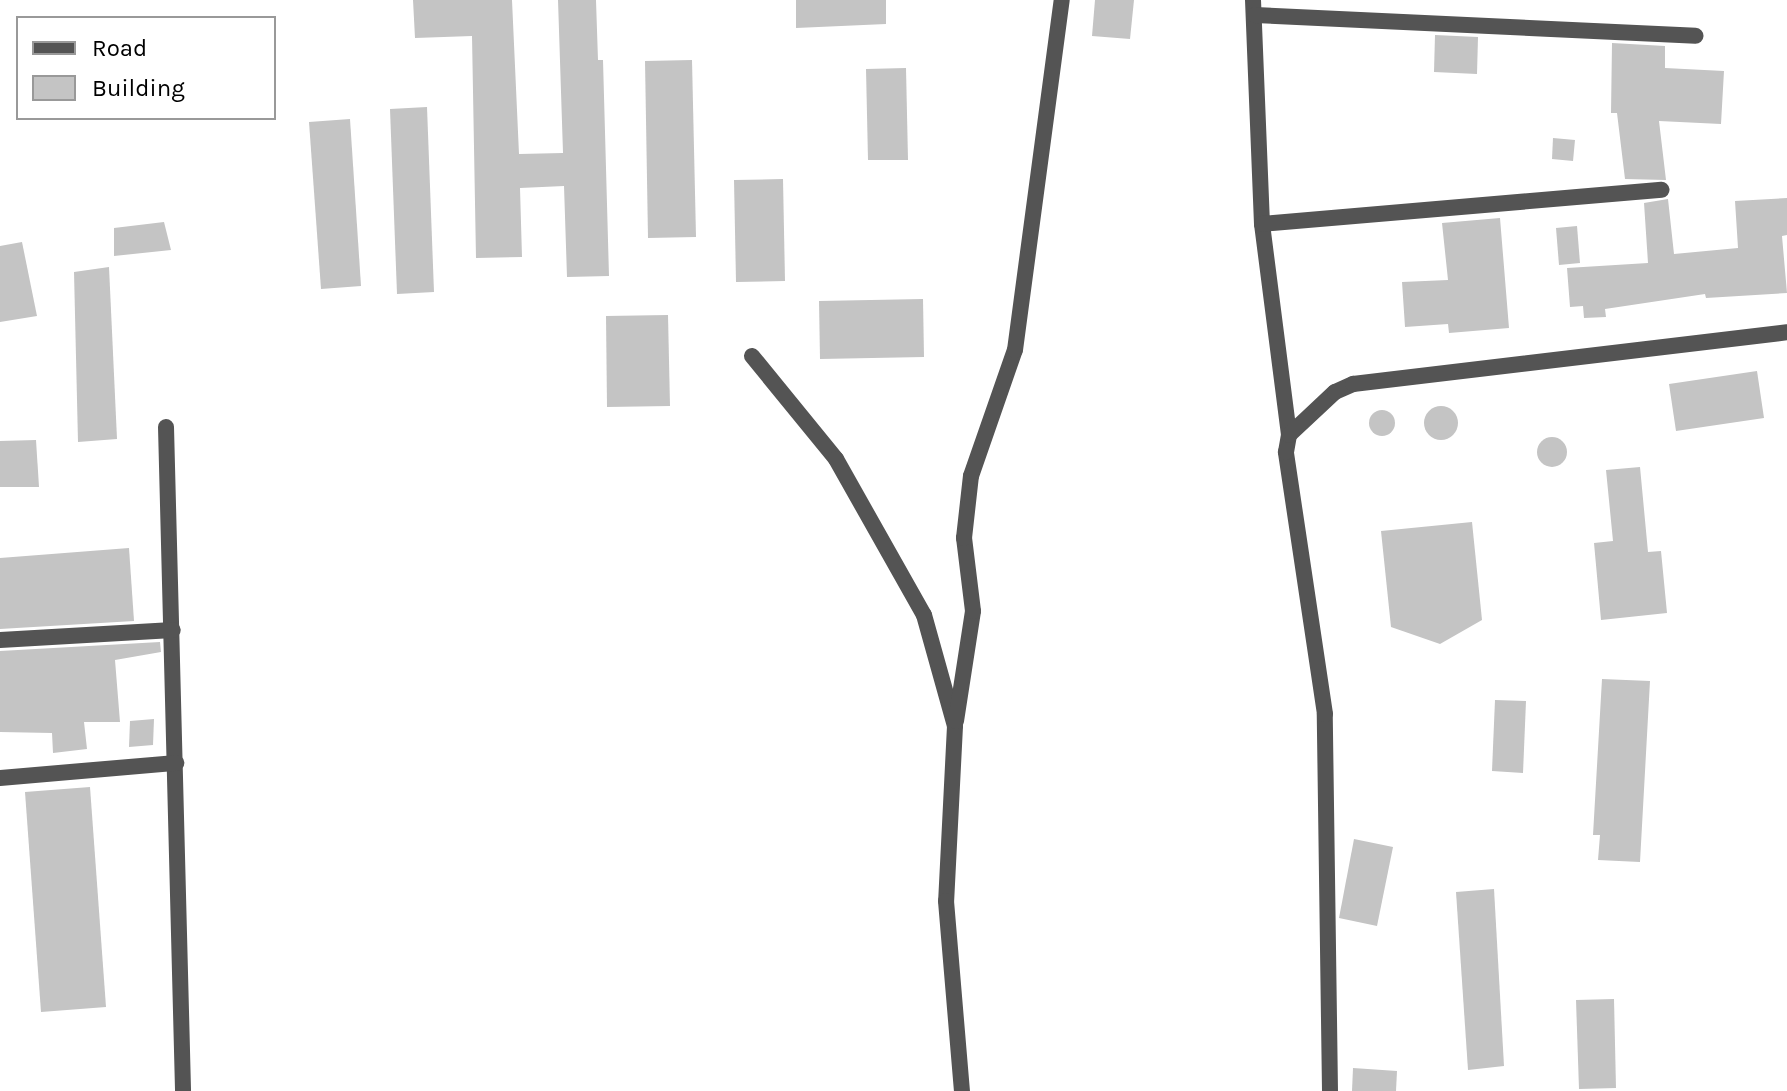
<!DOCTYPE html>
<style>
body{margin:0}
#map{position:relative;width:1787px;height:1091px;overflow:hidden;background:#fff;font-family:Karla,sans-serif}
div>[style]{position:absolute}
.building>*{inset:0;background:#c4c4c4}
.round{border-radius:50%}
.minor>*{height:16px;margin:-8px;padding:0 8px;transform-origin:8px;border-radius:8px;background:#545454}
span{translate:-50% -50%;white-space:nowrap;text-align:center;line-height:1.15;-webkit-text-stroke:8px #fff;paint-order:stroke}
.legend{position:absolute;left:16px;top:16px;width:260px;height:104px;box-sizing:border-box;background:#fff;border:2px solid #999;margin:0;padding:10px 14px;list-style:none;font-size:24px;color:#000}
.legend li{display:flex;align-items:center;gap:16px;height:40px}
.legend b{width:40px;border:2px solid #999}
</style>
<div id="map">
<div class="building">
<div style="clip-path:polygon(413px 0,512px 0,519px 154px,563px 153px,558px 0,596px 0,598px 60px,603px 60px,609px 276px,567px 277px,564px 186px,520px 188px,522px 257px,476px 258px,472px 36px,415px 38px)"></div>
<div style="clip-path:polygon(796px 0,886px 0,886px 24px,796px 28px)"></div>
<div style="clip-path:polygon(1095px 0,1134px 0,1130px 39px,1092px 36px)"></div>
<div style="clip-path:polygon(1435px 35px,1478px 37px,1477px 74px,1434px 72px)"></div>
<div style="clip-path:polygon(1612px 43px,1665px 46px,1665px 68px,1724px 71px,1721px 124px,1659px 121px,1666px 180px,1625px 179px,1617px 113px,1611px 113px)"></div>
<div style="clip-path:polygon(692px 60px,696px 237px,648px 238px,645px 61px)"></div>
<div style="clip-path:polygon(906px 68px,908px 160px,868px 160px,866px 69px)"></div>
<div style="clip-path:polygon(427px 107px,434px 292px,397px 294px,390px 109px)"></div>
<div style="clip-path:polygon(350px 119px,361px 286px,321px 289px,309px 122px)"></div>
<div style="clip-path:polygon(1553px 138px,1575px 140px,1573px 161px,1552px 159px)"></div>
<div style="clip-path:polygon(783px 179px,785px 281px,736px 282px,734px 180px)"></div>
<div style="clip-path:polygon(1787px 198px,1787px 235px,1782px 236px,1787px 293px,1706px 298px,1705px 294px,1605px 309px,1606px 317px,1584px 318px,1583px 306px,1570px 307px,1567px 268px,1648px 263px,1644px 203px,1668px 199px,1674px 254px,1738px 248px,1735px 201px)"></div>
<div style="clip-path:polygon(1500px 218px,1509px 328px,1449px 333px,1448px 324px,1405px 327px,1402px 282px,1448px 280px,1442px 223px)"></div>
<div style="clip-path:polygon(164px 222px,171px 250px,114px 256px,114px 228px)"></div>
<div style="clip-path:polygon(1577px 226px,1580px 263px,1559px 265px,1556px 228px)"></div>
<div style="clip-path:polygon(22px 242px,37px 316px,0 322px,0 246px)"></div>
<div style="clip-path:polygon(109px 267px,117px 439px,78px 442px,74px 272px)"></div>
<div style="clip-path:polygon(923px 299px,924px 357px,820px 359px,819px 301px)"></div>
<div style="clip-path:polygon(668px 315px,670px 406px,607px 407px,606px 316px)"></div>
<div style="clip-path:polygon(1757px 371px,1764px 418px,1676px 431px,1669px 384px)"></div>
<div class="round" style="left:1424px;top:406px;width:34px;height:34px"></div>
<div class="round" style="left:1369px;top:410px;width:26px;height:26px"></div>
<div class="round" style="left:1537px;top:437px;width:30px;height:30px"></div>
<div style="clip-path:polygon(36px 440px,39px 487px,0 487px,0 441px)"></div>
<div style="clip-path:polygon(1640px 467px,1648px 552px,1661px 551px,1667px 613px,1601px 620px,1594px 543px,1613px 541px,1606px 470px)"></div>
<div style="clip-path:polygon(1472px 522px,1482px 620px,1440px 644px,1391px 627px,1381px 531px)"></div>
<div style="clip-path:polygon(129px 548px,134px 621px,0 629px,0 558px)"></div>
<div style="clip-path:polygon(160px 642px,161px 652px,115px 660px,120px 722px,84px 722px,87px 749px,53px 753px,52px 733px,0 732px,0 651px)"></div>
<div style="clip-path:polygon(1602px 679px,1650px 681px,1640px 862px,1598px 860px,1600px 835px,1593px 835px)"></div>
<div style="clip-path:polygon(1495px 700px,1526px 701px,1523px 773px,1492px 771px)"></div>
<div style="clip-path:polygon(154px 719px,153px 745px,129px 747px,130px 721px)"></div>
<div style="clip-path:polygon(90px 787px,106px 1007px,41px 1012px,25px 792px)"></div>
<div style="clip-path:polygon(1354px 839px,1393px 847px,1377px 926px,1339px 918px)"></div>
<div style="clip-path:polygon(1494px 889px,1504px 1066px,1468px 1070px,1456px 892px)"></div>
<div style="clip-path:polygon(1614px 999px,1616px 1088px,1579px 1089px,1576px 1000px)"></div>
<div style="clip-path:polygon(1353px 1068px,1397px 1071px,1396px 1091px,1352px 1091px)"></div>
</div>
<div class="minor">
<div style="left:1253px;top:0;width:224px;rotate:87.7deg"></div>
<div style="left:1262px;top:224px;width:213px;rotate:82.7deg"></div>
<div style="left:1255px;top:15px;width:441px;rotate:2.7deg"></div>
<div style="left:1262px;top:224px;width:401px;rotate:-4.9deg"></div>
<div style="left:752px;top:356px;width:133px;rotate:50.8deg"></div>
<div style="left:836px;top:459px;width:179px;rotate:60.6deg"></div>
<div style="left:924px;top:615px;width:115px;rotate:74.4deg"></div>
<div style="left:955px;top:726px;width:175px;rotate:92.9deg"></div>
<div style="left:946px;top:901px;width:191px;rotate:85.2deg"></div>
<div style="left:166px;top:427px;width:664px;rotate:88.53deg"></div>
<div style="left:0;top:640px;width:173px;rotate:-3.3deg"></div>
<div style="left:956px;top:721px;width:111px;rotate:-81.2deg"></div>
<div style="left:973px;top:611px;width:74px;rotate:-97deg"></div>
<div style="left:964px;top:538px;width:62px;rotate:-83.6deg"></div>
<div style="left:971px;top:476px;width:133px;rotate:-70.8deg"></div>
<div style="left:1015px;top:350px;width:353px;rotate:-82.4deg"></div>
<div style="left:0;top:778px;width:177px;rotate:-4.9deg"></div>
<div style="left:1330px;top:1091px;width:377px;rotate:-90.8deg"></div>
<div style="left:1325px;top:714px;width:265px;rotate:-98.5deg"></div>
<div style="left:1286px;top:452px;width:17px;rotate:-80deg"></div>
<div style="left:1289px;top:435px;width:63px;rotate:-43.1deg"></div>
<div style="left:1335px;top:392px;width:20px;rotate:-24deg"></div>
<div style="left:1353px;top:384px;width:437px;rotate:-6.8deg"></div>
</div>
<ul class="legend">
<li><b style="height:10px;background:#545454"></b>Road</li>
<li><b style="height:22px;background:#c4c4c4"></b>Building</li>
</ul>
</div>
